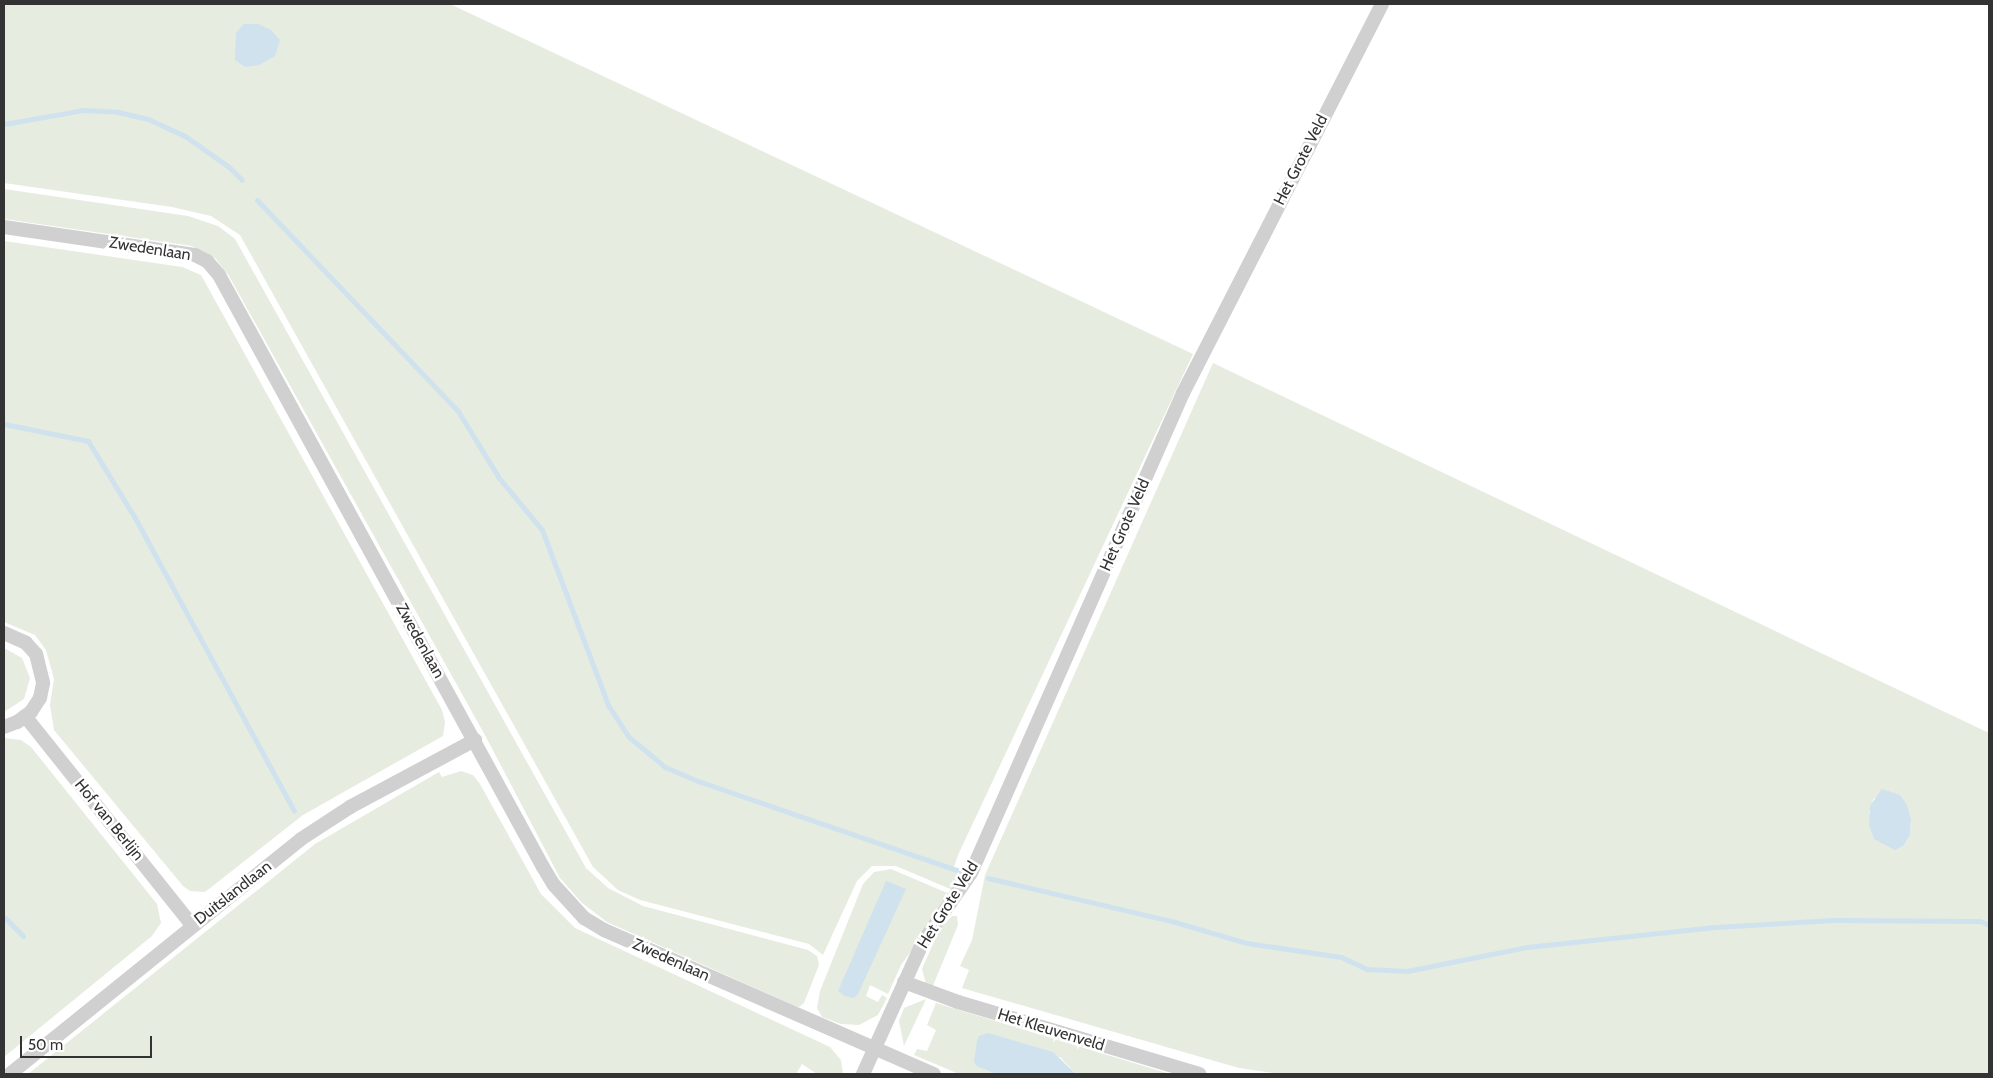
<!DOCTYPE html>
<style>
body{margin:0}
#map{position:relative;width:1993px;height:1078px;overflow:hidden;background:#fff;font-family:Cabin,sans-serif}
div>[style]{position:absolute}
.green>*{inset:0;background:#e6ecdf}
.water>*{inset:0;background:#cfe2ee}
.stream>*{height:5px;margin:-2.5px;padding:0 2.5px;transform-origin:2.5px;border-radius:2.5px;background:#cfe2ee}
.minor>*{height:14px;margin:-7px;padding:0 7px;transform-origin:7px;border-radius:7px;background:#d0d0d0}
span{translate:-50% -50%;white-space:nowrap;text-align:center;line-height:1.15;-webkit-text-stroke:5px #fff;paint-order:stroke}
.street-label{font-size:16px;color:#333}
.frame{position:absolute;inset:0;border:5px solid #333;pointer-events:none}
.scale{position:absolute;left:20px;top:1036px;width:132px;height:22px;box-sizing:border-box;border:2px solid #333;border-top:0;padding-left:6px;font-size:15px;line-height:18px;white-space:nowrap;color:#333;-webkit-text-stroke:4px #fff;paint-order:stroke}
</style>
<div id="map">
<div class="green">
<div style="clip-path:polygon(4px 4px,450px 4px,1193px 354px,958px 855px,954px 867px,967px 871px,955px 891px,896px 866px,872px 866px,857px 881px,823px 955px,809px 944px,640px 900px,618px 890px,593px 867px,240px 235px,211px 216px,172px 207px,4px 183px)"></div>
<div style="clip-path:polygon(4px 189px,188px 216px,218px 226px,235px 239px,586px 868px,608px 888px,643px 906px,808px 950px,817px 956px,819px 965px,804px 1003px,799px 1007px,793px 1005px,607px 922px,582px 903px,560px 878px,486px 737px,229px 276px,216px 259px,192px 246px,4px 219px)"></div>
<div style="clip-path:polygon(4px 241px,182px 267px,201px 275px,442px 710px,445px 722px,443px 736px,303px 815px,205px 892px,190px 891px,183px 886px,54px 730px,50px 705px,54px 679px,46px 650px,35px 635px,4px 622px)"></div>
<div style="clip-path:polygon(evenodd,1213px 363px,1989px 733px,1989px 1074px,1273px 1073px,1239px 1068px,962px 988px,969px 970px,960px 966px,972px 940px,985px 875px,1213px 363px,1874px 798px,1911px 820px,1910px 835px,1904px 845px,1869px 813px,1874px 798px)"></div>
<div style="clip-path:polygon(4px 648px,22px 658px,30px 678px,24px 699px,4px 712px)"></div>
<div style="clip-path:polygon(4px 738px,21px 740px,31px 747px,157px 904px,161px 923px,152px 936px,4px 1057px)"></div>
<div style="clip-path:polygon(461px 771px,473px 775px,480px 784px,541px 894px,575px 928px,830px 1047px,841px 1060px,843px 1074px,817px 1074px,802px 1064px,796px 1074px,28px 1074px,315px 844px,439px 772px,442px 777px)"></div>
<div style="clip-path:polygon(891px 869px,952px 895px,901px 965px,888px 994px,870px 985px,866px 996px,878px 1002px,882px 995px,887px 998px,878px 1015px,859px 1025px,841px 1024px,822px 1017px,817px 1008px,820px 991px,863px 884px,874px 872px)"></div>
<div style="clip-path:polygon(952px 916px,957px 916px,958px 925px,932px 988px,926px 984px,922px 969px,939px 930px)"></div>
<div style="clip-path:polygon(926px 999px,904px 1046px,899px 1021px,904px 1008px)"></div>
<div style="clip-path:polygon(936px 1003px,1170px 1074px,1076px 1074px,1060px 1057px,978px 1067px,996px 1074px,959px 1074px,914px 1055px,917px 1049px,927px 1051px,936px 1030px,927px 1025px)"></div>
</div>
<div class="water">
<div style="clip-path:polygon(244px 24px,258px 24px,271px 30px,280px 40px,275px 56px,259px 65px,245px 67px,235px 60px,236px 33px)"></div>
<div style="clip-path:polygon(1882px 789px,1900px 795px,1907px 805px,1911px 820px,1910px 835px,1904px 845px,1895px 850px,1874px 839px,1869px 825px,1870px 806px)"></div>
<div style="clip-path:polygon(886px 881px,906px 889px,858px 994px,854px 998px,845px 996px,838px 991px)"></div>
<div style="clip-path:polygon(988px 1033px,1053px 1052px,1076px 1074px,996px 1074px,978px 1067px,974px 1062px,977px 1041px,979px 1036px)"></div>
</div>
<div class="stream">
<div style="left:4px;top:124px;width:80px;rotate:-10deg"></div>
<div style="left:83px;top:110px;width:35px;rotate:3deg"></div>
<div style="left:118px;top:112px;width:31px;rotate:13deg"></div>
<div style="left:148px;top:119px;width:41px;rotate:24.7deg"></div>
<div style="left:185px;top:136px;width:54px;rotate:35.2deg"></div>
<div style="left:229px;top:167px;width:18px;rotate:45deg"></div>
<div style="left:257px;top:200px;width:291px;rotate:46.4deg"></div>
<div style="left:458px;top:411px;width:79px;rotate:58.5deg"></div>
<div style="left:499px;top:478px;width:67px;rotate:50.4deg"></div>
<div style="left:542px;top:530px;width:187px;rotate:69.3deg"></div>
<div style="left:608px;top:705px;width:38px;rotate:57deg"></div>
<div style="left:629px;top:737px;width:47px;rotate:39.8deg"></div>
<div style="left:665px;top:767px;width:39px;rotate:23deg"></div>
<div style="left:701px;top:782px;width:273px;rotate:19deg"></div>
<div style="left:4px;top:424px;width:86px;rotate:11.4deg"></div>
<div style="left:88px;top:441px;width:90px;rotate:58.6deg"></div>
<div style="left:135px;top:518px;width:333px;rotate:61.5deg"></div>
<div style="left:988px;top:878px;width:192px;rotate:13.2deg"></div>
<div style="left:1175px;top:922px;width:75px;rotate:16.3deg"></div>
<div style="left:1247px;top:943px;width:95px;rotate:8.5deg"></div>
<div style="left:1341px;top:957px;width:29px;rotate:25deg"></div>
<div style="left:1367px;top:969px;width:40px;rotate:2.9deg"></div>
<div style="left:1407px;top:971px;width:122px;rotate:-11.3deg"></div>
<div style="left:1527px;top:947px;width:189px;rotate:-6.1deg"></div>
<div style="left:1715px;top:927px;width:118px;rotate:-3.4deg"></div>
<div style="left:1833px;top:920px;width:147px;rotate:0.4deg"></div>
<div style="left:1980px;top:921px;width:10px;rotate:24deg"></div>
<div style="left:4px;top:917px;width:27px;rotate:45deg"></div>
</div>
<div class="minor">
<div style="left:4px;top:227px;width:193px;rotate:8.3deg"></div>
<div style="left:195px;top:255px;width:13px;rotate:27deg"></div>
<div style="left:207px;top:261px;width:18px;rotate:49deg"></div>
<div style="left:219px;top:275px;width:675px;rotate:61.31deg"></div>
<div style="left:543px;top:867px;width:21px;rotate:59deg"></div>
<div style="left:554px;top:885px;width:45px;rotate:47.7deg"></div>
<div style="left:584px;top:918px;width:23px;rotate:31deg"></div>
<div style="left:604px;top:930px;width:360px;rotate:23.6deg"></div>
<div style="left:4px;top:633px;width:24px;rotate:24deg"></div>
<div style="left:26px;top:643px;width:15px;rotate:48deg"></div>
<div style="left:36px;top:654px;width:30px;rotate:76deg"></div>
<div style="left:43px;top:683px;width:15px;rotate:101deg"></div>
<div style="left:40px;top:698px;width:17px;rotate:123deg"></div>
<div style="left:31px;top:712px;width:17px;rotate:144deg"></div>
<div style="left:17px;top:722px;width:14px;rotate:159deg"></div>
<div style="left:25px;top:716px;width:268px;rotate:51.4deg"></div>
<div style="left:904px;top:982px;width:58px;rotate:20.3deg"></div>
<div style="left:958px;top:1002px;width:252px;rotate:16.6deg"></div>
<div style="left:10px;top:1074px;width:374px;rotate:-38.9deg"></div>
<div style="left:301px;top:839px;width:59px;rotate:-33.1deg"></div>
<div style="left:350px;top:807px;width:142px;rotate:-28.2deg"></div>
<div style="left:863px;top:1074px;width:145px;rotate:-65.6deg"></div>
<div style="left:923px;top:942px;width:84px;rotate:-55.2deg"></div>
<div style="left:971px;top:873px;width:525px;rotate:-66.17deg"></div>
<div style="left:1183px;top:393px;width:437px;rotate:-62.9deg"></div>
</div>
<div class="street-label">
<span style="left:1301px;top:160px;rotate:-63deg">Het Grote Veld</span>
<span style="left:150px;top:249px;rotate:9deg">Zwedenlaan</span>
<span style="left:1125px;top:525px;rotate:-66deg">Het Grote Veld</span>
<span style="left:420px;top:641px;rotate:61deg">Zwedenlaan</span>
<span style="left:109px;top:820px;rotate:51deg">Hof van Berlijn</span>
<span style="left:233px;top:893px;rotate:-38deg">Duitslandlaan</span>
<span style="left:948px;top:905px;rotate:-58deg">Het Grote Veld</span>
<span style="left:671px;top:960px;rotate:24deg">Zwedenlaan</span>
<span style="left:1051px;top:1030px;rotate:17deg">Het Kleuvenveld</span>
</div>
<div class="frame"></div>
<div class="scale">50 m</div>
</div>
